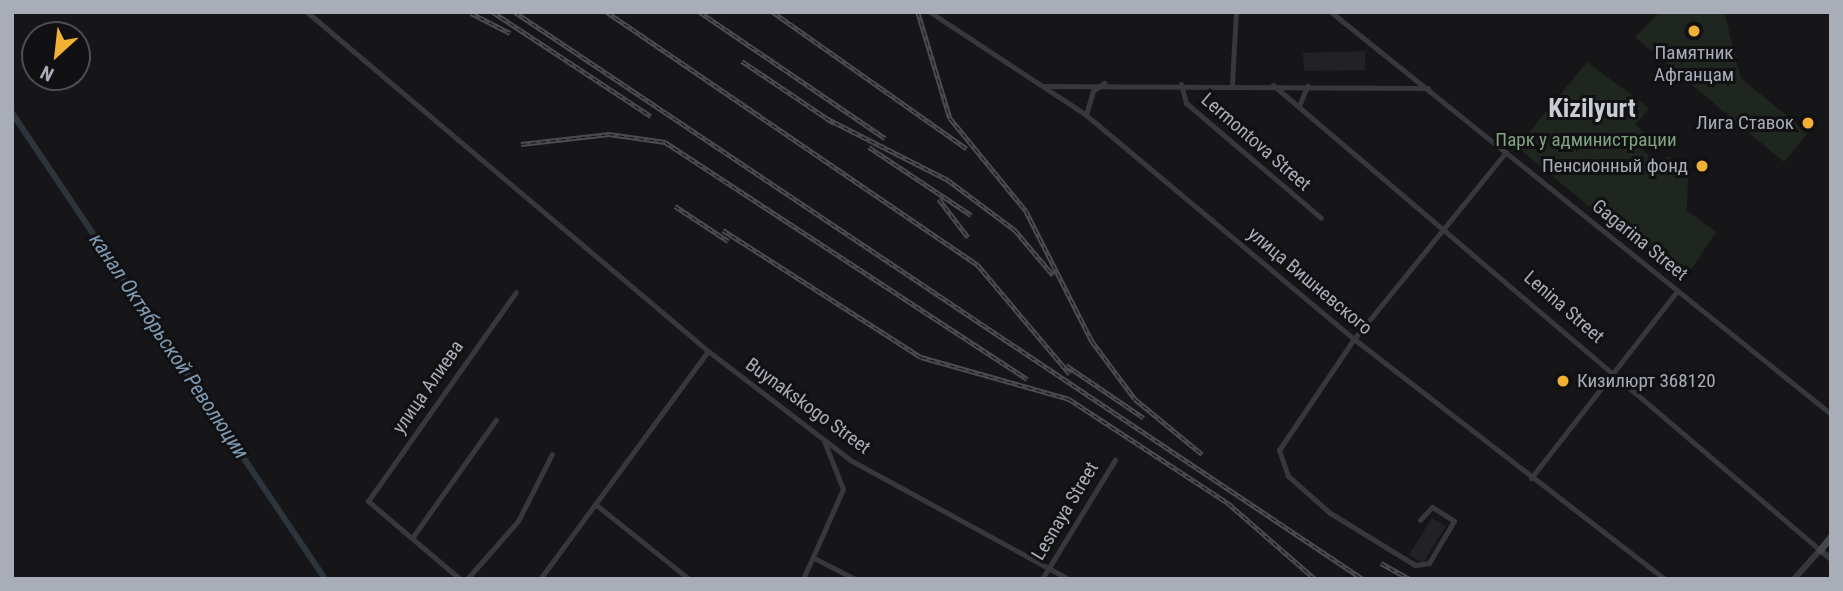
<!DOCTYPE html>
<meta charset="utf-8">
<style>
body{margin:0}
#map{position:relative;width:1843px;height:591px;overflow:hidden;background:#161618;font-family:"Roboto Condensed",sans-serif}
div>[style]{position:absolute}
.built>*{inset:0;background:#222225}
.green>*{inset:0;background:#1e261f}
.canal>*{height:6px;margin:-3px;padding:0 3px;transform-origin:3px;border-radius:3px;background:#2c353c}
.minor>*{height:5px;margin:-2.5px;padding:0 2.5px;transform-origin:2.5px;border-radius:2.5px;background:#37383d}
.tertiary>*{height:6px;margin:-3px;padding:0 3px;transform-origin:3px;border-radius:3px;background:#37383d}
.secondary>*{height:7px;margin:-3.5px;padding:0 3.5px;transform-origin:3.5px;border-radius:3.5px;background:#45474d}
.rail>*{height:4.5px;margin-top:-2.25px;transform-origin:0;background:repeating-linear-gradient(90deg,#111113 0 5px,#4a4c52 0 10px);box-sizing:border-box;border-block:2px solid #4a4c52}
.dots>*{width:19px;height:19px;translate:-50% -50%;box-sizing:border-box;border:4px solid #111113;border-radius:50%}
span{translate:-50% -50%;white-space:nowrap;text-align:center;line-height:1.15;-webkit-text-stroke:6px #111113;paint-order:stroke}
.poi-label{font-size:19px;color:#a8adb8}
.right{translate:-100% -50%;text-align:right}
.left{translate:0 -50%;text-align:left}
.park-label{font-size:19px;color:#7fa381}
.street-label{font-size:19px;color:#a8adb8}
.water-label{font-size:21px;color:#7f9bb3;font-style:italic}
.district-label{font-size:26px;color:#c9ccd4;font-weight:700}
.frame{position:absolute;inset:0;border:14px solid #a8adb8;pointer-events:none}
.north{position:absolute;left:21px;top:21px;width:70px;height:70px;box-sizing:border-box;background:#111113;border:2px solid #4d4f55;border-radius:50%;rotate:207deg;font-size:19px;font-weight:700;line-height:28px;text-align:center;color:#a8adb8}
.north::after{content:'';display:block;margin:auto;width:24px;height:32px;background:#f2b134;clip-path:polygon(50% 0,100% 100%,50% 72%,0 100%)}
</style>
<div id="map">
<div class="built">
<div style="clip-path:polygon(1365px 51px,1365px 70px,1304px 71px,1303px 53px)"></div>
<div style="clip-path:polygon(1432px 518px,1446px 526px,1423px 563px,1409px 555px)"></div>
</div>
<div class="green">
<div style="clip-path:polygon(1660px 12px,1724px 12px,1741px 78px,1808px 133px,1784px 162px,1635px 37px)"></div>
<div style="clip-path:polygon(1587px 62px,1649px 108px,1635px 125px,1644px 132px,1635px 144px,1661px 165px,1669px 156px,1688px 176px,1687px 211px,1716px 232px,1685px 279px,1678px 280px,1517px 147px)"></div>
</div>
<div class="canal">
<div style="left:12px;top:113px;width:561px;rotate:56.11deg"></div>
</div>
<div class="minor">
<div style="left:307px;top:12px;width:525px;rotate:40.21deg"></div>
<div style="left:708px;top:351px;width:181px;rotate:37.4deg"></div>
<div style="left:852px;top:461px;width:246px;rotate:28.6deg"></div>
<div style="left:930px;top:12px;width:187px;rotate:33.4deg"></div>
<div style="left:1086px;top:115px;width:349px;rotate:39.9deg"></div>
<div style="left:1354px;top:339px;width:393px;rotate:37.7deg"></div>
<div style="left:1331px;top:12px;width:642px;rotate:38.8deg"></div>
<div style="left:1232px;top:83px;width:71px;rotate:-86.8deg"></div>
<div style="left:1181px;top:84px;width:20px;rotate:75deg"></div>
<div style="left:1186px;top:103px;width:177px;rotate:40.4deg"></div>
<div style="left:1273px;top:85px;width:718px;rotate:40.37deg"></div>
<div style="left:1043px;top:86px;width:385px;rotate:0.3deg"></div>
<div style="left:1299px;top:106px;width:22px;rotate:-68deg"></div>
<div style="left:1086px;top:115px;width:25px;rotate:-74deg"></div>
<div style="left:1093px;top:91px;width:14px;rotate:-36deg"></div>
<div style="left:1531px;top:478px;width:237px;rotate:-52deg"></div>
<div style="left:595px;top:504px;width:120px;rotate:38.6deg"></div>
<div style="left:1420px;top:520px;width:18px;rotate:-47deg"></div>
<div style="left:1432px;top:507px;width:26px;rotate:32deg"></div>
<div style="left:1454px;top:521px;width:49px;rotate:120.8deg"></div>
<div style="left:1429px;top:563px;width:14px;rotate:172deg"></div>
<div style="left:1415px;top:565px;width:100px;rotate:-148.5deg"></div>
<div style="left:1330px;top:513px;width:56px;rotate:-138.6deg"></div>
<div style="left:1288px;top:476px;width:28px;rotate:-109deg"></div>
<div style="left:1279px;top:450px;width:134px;rotate:-56deg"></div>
<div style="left:1354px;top:339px;width:241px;rotate:-50.9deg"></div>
<div style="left:412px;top:538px;width:145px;rotate:-54.6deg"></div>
<div style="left:814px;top:558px;width:46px;rotate:27.1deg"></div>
<div style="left:460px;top:579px;width:121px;rotate:-139.7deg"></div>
<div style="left:368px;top:501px;width:256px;rotate:-54.7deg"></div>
<div style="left:467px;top:579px;width:77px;rotate:-48.7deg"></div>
<div style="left:518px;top:521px;width:75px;rotate:-63.1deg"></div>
<div style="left:540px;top:579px;width:283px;rotate:-53.6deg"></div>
<div style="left:803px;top:579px;width:98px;rotate:-66deg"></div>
<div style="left:843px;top:489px;width:52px;rotate:-111.6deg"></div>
<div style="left:1042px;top:579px;width:140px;rotate:-58.5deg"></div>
</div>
<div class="tertiary">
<div style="left:1794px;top:579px;width:39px;rotate:-48deg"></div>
<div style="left:1820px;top:550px;width:14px;rotate:39deg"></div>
</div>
<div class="secondary">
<div style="left:1820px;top:550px;width:18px;rotate:-52deg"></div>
</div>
<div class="rail">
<div style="left:493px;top:12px;width:189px;rotate:33.4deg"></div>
<div style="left:515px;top:12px;width:1020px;rotate:33.77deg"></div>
<div style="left:607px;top:12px;width:448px;rotate:34.3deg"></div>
<div style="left:977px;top:264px;width:144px;rotate:49.8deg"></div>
<div style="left:700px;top:12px;width:224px;rotate:34.3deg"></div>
<div style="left:773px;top:12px;width:237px;rotate:35.2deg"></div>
<div style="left:918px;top:12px;width:111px;rotate:73.2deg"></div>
<div style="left:950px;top:118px;width:120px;rotate:50.7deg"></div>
<div style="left:1026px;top:211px;width:146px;rotate:63.1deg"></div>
<div style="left:1092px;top:341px;width:72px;rotate:53.4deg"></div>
<div style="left:1135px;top:399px;width:87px;rotate:39.4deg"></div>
<div style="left:471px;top:13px;width:44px;rotate:27.1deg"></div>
<div style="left:742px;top:61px;width:111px;rotate:34deg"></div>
<div style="left:826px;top:118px;width:137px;rotate:26.9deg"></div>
<div style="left:948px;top:180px;width:84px;rotate:36.7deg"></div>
<div style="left:1015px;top:230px;width:59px;rotate:49.8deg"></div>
<div style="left:521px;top:144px;width:89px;rotate:-6.5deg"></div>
<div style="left:609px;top:134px;width:57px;rotate:8.1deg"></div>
<div style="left:665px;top:142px;width:433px;rotate:33.2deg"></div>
<div style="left:869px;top:147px;width:123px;rotate:33.7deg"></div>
<div style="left:939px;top:199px;width:48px;rotate:52.7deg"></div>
<div style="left:675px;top:206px;width:64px;rotate:33.4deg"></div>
<div style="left:723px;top:230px;width:235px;rotate:32.7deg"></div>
<div style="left:921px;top:357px;width:154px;rotate:15.8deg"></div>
<div style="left:1069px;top:399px;width:190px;rotate:33.2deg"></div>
<div style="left:1228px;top:503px;width:116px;rotate:41.1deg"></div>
<div style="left:1066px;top:365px;width:94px;rotate:34.2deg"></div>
<div style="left:1381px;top:563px;width:33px;rotate:29deg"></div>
</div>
<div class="dots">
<div style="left:1694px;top:31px;background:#f2b134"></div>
<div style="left:1808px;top:123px;background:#f2b134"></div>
<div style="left:1702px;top:166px;background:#f2b134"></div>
<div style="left:1563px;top:381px;background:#f2b134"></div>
</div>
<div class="poi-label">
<span style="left:1694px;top:64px">Памятник<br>Афганцам</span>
<span class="right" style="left:1794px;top:123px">Лига Ставок</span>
<span class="right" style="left:1688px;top:166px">Пенсионный фонд</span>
<span class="left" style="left:1577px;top:381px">Кизилюрт 368120</span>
</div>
<div class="park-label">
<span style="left:1586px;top:140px">Парк у администрации</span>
</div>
<div class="street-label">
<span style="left:1256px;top:142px;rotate:41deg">Lermontova Street</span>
<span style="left:1640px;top:240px;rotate:39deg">Gagarina Street</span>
<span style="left:1310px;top:281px;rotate:40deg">улица Вишневского</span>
<span style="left:1564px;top:307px;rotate:41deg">Lenina Street</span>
<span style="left:428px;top:387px;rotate:-55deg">улица Алиева</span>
<span style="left:808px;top:406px;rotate:36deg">Buynakskogo Street</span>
<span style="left:1065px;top:511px;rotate:-59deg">Lesnaya Street</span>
</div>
<div class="water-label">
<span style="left:169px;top:346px;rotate:56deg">канал Октябрьской Революции</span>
</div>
<div class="district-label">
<span style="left:1592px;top:109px">Kizilyurt</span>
</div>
<div class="frame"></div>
<div class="north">N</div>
</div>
